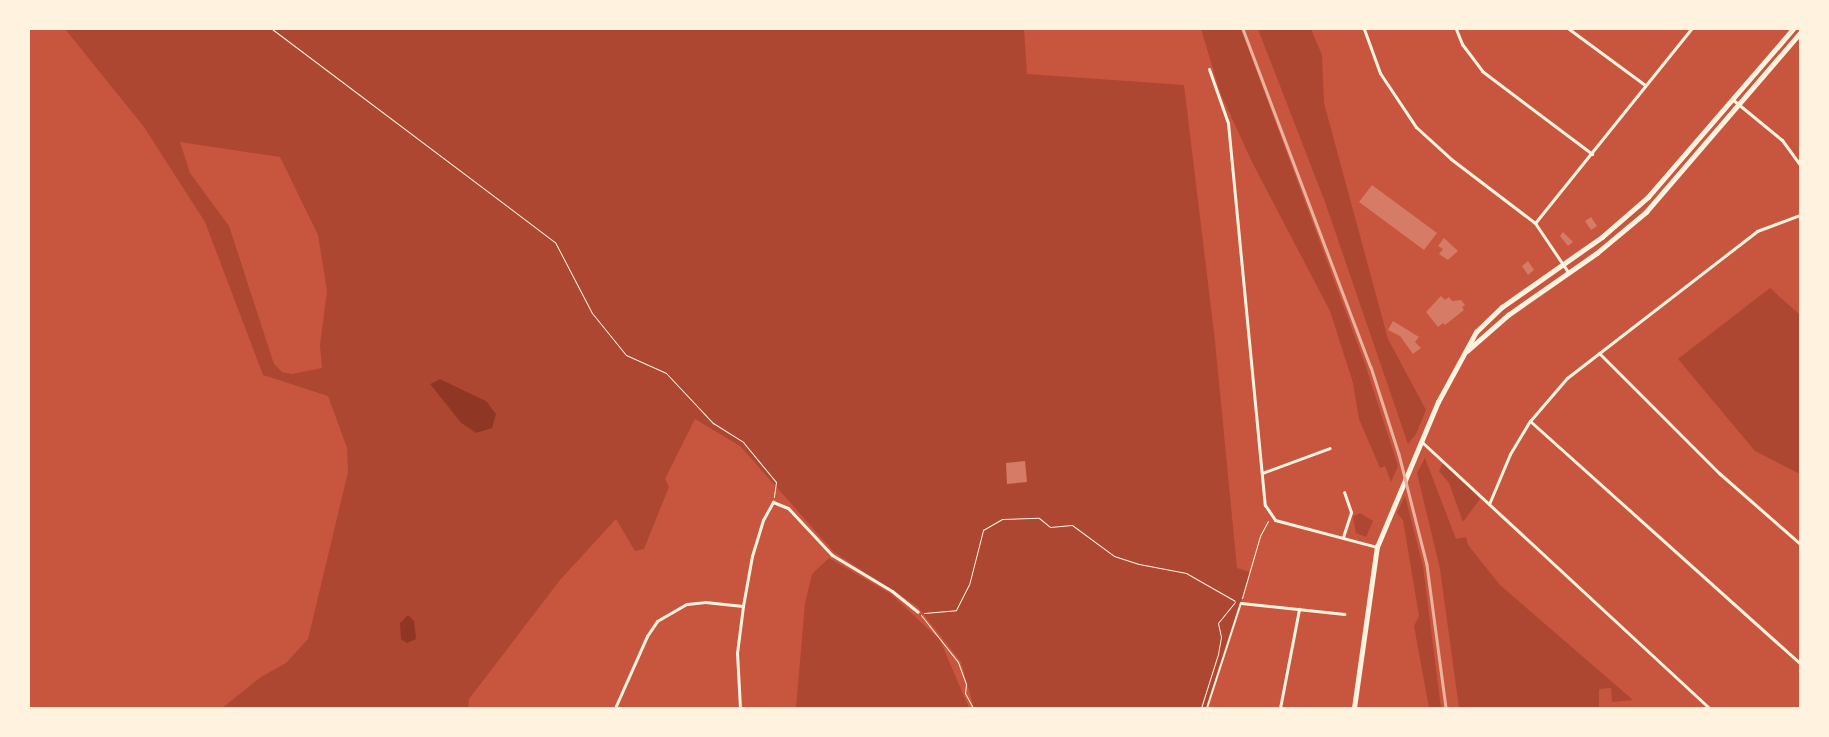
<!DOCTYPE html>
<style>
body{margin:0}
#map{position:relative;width:1829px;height:737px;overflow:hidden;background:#c8553d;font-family:"DM Sans",sans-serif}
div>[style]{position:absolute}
.green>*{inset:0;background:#ae4732}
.water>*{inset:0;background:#8f3625}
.building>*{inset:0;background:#d67c66}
.path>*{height:1px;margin:-0.5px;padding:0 0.5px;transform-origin:0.5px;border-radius:0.5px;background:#fff3e0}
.service>*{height:2px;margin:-1px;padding:0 1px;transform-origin:1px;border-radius:1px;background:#fff3e0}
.minor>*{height:3px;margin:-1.5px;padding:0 1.5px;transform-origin:1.5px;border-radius:1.5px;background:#fff3e0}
.secondary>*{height:4.5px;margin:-2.25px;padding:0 2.25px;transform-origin:2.25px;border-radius:2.25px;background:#fff3e0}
.rail>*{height:2.5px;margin:-1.25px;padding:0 1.25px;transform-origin:1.25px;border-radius:1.25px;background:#e9b49f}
span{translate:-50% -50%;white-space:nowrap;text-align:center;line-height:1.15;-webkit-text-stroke:4.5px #fff3e0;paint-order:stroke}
.frame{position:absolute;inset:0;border:30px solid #fff3e0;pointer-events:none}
</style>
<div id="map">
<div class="green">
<div style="clip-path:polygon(evenodd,65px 29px,1024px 29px,1027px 74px,1184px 85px,1215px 341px,1237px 568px,1250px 572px,1207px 708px,974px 708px,961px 662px,918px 607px,834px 552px,740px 446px,695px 419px,665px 479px,669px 487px,644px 549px,635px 551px,616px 519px,560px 580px,469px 699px,468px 708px,222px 708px,261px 677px,286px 663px,308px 639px,348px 472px,347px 448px,328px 396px,263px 375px,205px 222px,144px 127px,65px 29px,180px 142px,280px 157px,318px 235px,327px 291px,320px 345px,322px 368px,292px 374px,282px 372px,274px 364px,229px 226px,190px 173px,180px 142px,65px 29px,440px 379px,486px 401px,476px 433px,461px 423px,430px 384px,440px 379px)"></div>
<div style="clip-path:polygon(1201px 29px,1241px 29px,1365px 364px,1398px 466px,1391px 482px,1385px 466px,1380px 468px,1359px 419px,1353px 383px,1330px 311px,1252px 162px,1220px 92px)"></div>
<div style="clip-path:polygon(1258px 29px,1311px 29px,1322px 55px,1324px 103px,1388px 339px,1426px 410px,1416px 434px,1408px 444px,1325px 202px)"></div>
<div style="clip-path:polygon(1770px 288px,1800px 315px,1800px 474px,1755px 451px,1678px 359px)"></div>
<div style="clip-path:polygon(1425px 458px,1456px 539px,1466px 537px,1468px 545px,1500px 585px,1633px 700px,1612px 702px,1611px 688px,1599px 689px,1599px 708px,1459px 708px,1440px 569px,1417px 473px)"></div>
<div style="clip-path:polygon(1444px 461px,1480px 499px,1463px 522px,1449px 483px,1439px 471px)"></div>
<div style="clip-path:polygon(1405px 496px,1423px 566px,1441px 708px,1429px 708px,1414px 626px,1419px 616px,1403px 520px,1397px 513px)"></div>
<div style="clip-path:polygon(1360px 513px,1373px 521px,1366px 537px,1356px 533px,1353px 517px)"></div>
<div style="clip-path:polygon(829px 558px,891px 594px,940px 640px,969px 708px,796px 708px,805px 603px,812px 574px)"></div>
</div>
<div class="water">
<div style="clip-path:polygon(440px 379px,486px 401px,496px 414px,492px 428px,476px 433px,461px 423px,430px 384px)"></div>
<div style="clip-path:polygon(408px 615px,414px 621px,416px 639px,407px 643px,401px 639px,400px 623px)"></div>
</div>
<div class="building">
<div style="clip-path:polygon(1372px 185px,1437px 233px,1424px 250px,1359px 202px)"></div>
<div style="clip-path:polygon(1591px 217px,1597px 226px,1591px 230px,1585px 221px)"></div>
<div style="clip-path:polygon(1563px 232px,1573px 242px,1568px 246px,1560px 236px)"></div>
<div style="clip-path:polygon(1444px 238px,1458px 251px,1448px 260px,1439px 254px,1443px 249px,1438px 246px)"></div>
<div style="clip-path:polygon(1528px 261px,1534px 270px,1528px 275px,1522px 266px)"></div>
<div style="clip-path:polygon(1441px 296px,1445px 300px,1449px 297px,1452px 301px,1461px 300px,1465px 305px,1462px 307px,1464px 310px,1445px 325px,1443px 323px,1438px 327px,1426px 312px)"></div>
<div style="clip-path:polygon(1393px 321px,1419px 337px,1415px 342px,1421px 348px,1413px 354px,1400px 336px,1388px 330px)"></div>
<div style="clip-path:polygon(1025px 461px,1027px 482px,1007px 484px,1006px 463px)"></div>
</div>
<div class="path">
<div style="left:272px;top:29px;width:354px;rotate:37deg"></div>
<div style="left:555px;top:242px;width:80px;rotate:62.5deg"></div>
<div style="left:592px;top:313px;width:54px;rotate:51deg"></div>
<div style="left:626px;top:355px;width:44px;rotate:24.2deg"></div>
<div style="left:666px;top:373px;width:69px;rotate:46.8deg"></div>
<div style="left:713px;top:423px;width:36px;rotate:32deg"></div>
<div style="left:743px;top:442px;width:52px;rotate:50.5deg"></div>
<div style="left:776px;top:482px;width:15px;rotate:98deg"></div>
<div style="left:1242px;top:598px;width:65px;rotate:-73.8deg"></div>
<div style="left:1260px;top:536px;width:17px;rotate:-62deg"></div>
<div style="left:924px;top:613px;width:32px;rotate:-5deg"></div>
<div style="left:956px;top:610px;width:28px;rotate:-63deg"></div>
<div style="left:969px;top:585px;width:57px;rotate:-75.7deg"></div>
<div style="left:983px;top:530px;width:22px;rotate:-30deg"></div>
<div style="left:1002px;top:519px;width:37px;rotate:-2deg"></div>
<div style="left:1039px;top:518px;width:14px;rotate:39deg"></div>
<div style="left:1050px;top:527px;width:22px;rotate:-5deg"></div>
<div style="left:1072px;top:525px;width:52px;rotate:36.4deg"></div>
<div style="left:1114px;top:556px;width:26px;rotate:18deg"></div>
<div style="left:1139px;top:564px;width:48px;rotate:10.8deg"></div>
<div style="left:1186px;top:573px;width:56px;rotate:29.7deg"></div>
<div style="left:921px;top:615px;width:60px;rotate:51.8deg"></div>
<div style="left:958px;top:662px;width:23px;rotate:70deg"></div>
<div style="left:966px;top:684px;width:9px;rotate:96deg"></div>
<div style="left:965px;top:693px;width:17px;rotate:62deg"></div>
<div style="left:1201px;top:708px;width:57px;rotate:-72.5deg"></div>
<div style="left:1218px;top:654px;width:17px;rotate:-80deg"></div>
<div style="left:1221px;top:637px;width:14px;rotate:-102deg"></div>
<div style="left:1218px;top:623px;width:27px;rotate:-51deg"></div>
</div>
<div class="service">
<div style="left:1207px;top:708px;width:110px;rotate:-72.1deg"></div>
</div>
<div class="minor">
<div style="left:1364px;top:29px;width:47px;rotate:70deg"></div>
<div style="left:1380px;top:73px;width:65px;rotate:56.3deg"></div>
<div style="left:1416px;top:127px;width:47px;rotate:42.4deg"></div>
<div style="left:1451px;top:159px;width:106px;rotate:37.3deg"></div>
<div style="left:1535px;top:223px;width:59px;rotate:56deg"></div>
<div style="left:1456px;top:29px;width:16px;rotate:68deg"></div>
<div style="left:1462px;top:44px;width:34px;rotate:53deg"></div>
<div style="left:1482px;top:71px;width:138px;rotate:37deg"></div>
<div style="left:1569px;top:29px;width:94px;rotate:36.4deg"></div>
<div style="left:1209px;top:69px;width:57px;rotate:70.6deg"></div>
<div style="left:1228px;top:123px;width:384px;rotate:84.5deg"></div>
<div style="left:1265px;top:505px;width:18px;rotate:56deg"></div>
<div style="left:1275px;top:520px;width:106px;rotate:14.8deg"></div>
<div style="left:1732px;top:99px;width:65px;rotate:39.4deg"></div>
<div style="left:1782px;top:140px;width:31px;rotate:54deg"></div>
<div style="left:1535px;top:223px;width:249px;rotate:-51.2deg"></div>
<div style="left:1599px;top:353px;width:170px;rotate:45deg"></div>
<div style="left:1719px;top:473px;width:108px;rotate:41.2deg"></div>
<div style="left:1530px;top:421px;width:363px;rotate:41.9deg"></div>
<div style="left:1423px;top:443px;width:390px;rotate:42.8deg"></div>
<div style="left:1262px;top:473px;width:72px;rotate:-20.2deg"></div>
<div style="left:1489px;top:504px;width:54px;rotate:-67.2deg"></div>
<div style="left:1510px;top:454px;width:39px;rotate:-59deg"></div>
<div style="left:1530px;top:421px;width:57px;rotate:-49.3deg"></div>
<div style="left:1567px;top:378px;width:240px;rotate:-37.7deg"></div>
<div style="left:1757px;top:231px;width:46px;rotate:-20.4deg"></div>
<div style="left:1343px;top:537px;width:26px;rotate:-72deg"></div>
<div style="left:1351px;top:512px;width:21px;rotate:-109deg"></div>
<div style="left:1241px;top:603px;width:104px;rotate:6.1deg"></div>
<div style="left:615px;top:708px;width:79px;rotate:-66deg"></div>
<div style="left:647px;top:636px;width:18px;rotate:-56deg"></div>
<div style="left:657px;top:621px;width:34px;rotate:-30deg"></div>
<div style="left:687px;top:604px;width:18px;rotate:-6deg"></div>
<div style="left:705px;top:602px;width:38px;rotate:6deg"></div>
<div style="left:740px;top:708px;width:55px;rotate:-93.1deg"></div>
<div style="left:737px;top:653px;width:47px;rotate:-82.7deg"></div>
<div style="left:743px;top:606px;width:51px;rotate:-79.8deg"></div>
<div style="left:752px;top:556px;width:38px;rotate:-73deg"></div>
<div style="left:763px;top:520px;width:21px;rotate:-61deg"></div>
<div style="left:773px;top:502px;width:16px;rotate:22deg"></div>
<div style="left:788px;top:508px;width:64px;rotate:46.9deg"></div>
<div style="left:832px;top:555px;width:70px;rotate:31deg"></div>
<div style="left:892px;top:591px;width:33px;rotate:39deg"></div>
<div style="left:1280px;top:708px;width:101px;rotate:-79.1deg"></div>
</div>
<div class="secondary">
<div style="left:1467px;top:351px;width:55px;rotate:-41.3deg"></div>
<div style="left:1508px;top:315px;width:108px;rotate:-34.9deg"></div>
<div style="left:1597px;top:253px;width:64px;rotate:-39.9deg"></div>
<div style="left:1646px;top:212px;width:236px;rotate:-49.3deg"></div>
<div style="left:1354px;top:708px;width:163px;rotate:-81.9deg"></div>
<div style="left:1377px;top:547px;width:157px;rotate:-67.2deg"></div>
<div style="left:1438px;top:402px;width:80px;rotate:-61.5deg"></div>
<div style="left:1476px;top:332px;width:36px;rotate:-44deg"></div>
<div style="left:1502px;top:307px;width:122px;rotate:-35deg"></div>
<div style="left:1602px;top:237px;width:61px;rotate:-41deg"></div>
<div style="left:1648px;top:197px;width:222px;rotate:-49.2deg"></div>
</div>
<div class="rail">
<div style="left:1243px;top:29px;width:361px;rotate:69.3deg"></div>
<div style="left:1371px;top:367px;width:91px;rotate:72.2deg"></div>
<div style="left:1399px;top:454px;width:114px;rotate:75.8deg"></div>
<div style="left:1427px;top:565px;width:144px;rotate:82.4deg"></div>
</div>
<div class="frame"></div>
</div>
